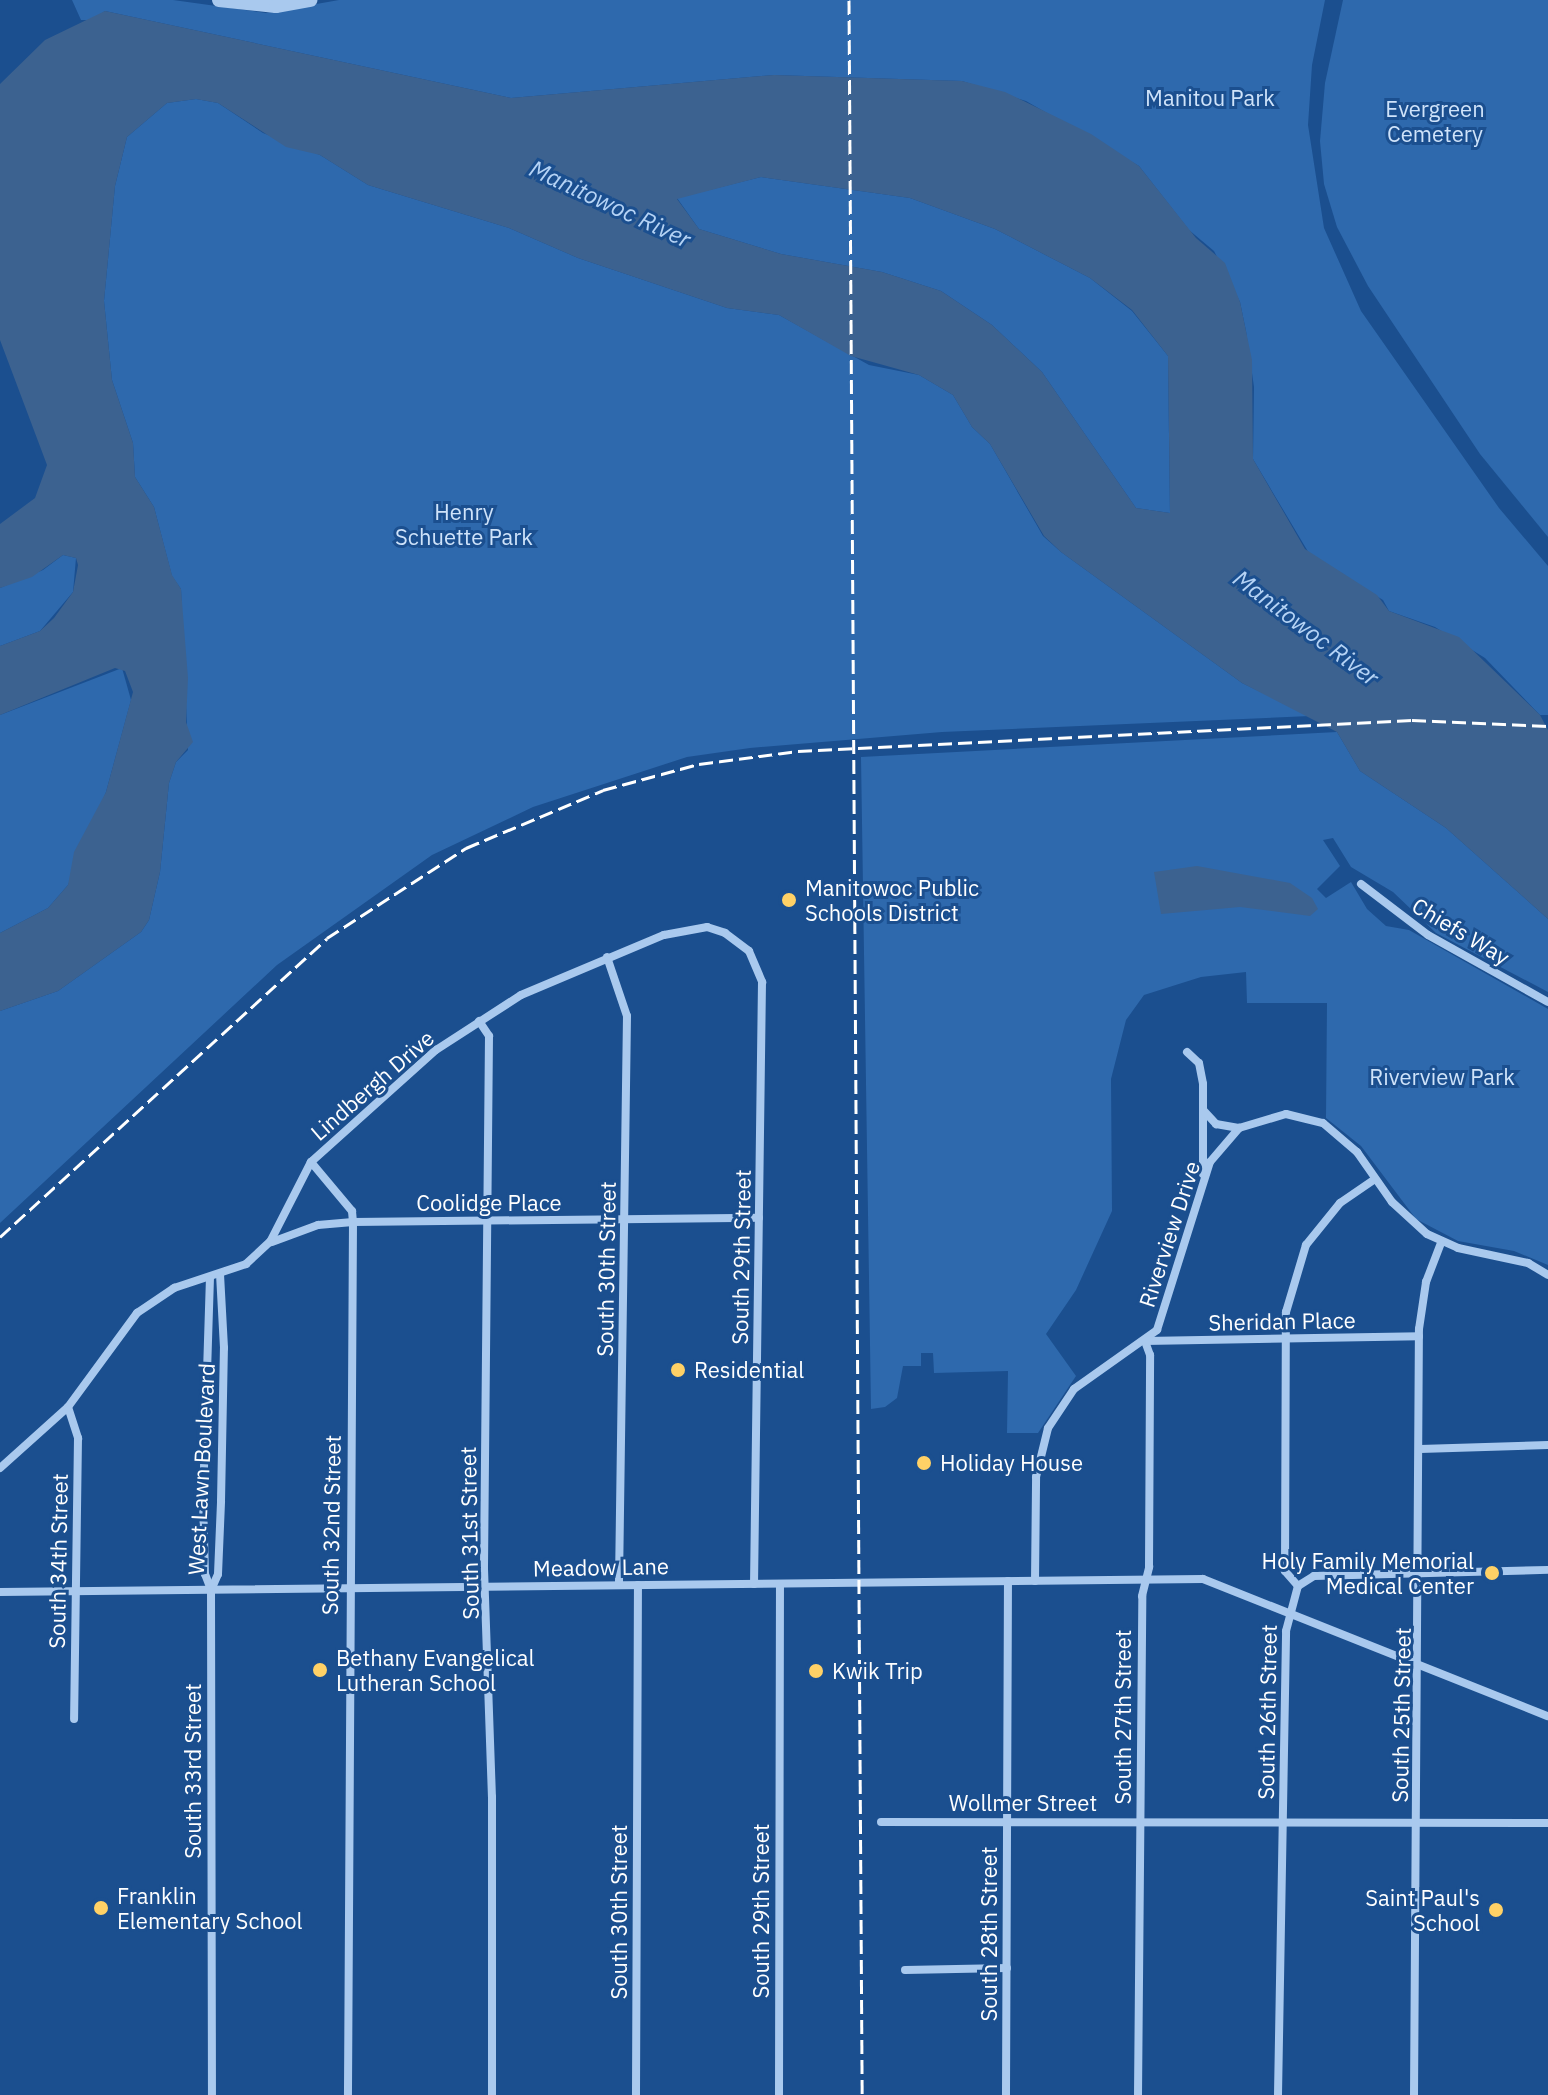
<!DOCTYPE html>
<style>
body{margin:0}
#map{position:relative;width:1548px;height:2095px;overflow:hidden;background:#1b4f8f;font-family:"IBM Plex Sans",sans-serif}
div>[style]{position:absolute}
.green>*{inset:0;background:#2e69ad}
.water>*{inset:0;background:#3c6290}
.minor>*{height:8px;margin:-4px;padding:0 4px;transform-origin:4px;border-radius:4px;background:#a9c9ee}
.tertiary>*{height:14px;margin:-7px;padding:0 7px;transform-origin:7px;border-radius:7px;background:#a9c9ee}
.rail>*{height:3px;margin-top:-1.5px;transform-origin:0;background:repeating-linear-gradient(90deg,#fff 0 14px,transparent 0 20px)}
.dots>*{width:22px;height:22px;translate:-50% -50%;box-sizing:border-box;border:4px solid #1b4f8f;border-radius:50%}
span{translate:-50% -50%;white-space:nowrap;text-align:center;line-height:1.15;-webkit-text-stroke:6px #1b4f8f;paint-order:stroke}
.park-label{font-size:22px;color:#cfe3fa}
.poi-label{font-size:22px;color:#fff}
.left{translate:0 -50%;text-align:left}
.right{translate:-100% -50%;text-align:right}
.street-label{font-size:22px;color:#fff}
.water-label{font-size:24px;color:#b5d3f5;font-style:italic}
</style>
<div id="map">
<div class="green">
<div style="clip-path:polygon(72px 0,173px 0,266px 13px,339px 0,1325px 0,1312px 65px,1308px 125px,1324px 228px,1361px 311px,1499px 508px,1548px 566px,1548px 715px,1540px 715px,1485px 658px,1435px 627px,1389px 611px,1383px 600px,1310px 555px,1253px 459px,1254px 387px,1246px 331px,1240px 302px,1214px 251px,1189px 230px,1139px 166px,1026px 101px,962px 81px,774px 75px,511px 98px,105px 11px,92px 20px,81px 20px)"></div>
<div style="clip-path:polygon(1343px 0,1548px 0,1548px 537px,1480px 454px,1368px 286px,1337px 227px,1324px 184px,1320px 141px,1325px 83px)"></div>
<div style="clip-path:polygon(196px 99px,218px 103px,263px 133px,320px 155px,368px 185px,509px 228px,578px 258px,727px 308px,779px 315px,869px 365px,919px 375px,953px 395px,972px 427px,990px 444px,1043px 536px,1061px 552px,1242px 683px,1310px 716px,942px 732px,750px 748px,687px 757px,533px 807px,432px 855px,277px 965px,0 1223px,0 1011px,58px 991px,141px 932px,149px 920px,160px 872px,169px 783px,176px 762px,188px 750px,181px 589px,172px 576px,154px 507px,135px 477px,133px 443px,112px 380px,104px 301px,115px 186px,127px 137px,167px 103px)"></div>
<div style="clip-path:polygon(761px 177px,910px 198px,995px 229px,1090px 278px,1132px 311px,1168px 356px,1170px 513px,1136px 508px,1042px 372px,992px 325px,941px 291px,882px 272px,781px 254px,699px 229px,677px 198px)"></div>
<div style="clip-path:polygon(63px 555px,76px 558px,73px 592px,40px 631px,0 646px,0 588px,43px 570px)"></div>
<div style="clip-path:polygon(122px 668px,131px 700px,106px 792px,68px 885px,48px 908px,0 933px,0 715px)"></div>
<div style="clip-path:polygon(1337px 732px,1360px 771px,1446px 828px,1548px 919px,1548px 992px,1436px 933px,1393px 892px,1351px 867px,1333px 838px,1323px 840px,1340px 866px,1317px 889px,1326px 898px,1351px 882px,1367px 909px,1386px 926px,1409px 930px,1548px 1009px,1548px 1265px,1514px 1251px,1458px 1241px,1416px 1219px,1361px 1146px,1326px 1118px,1327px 1003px,1247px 1003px,1246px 972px,1201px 977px,1144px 995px,1126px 1020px,1111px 1079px,1112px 1211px,1076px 1290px,1046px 1334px,1076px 1376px,1038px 1433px,1007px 1433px,1008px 1371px,934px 1373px,933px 1353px,921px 1353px,921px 1366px,903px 1366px,897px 1398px,885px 1407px,871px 1409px,861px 757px)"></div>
</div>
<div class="water">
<div style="clip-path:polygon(evenodd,105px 11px,511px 98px,774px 75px,962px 81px,1005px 92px,1091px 134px,1139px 166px,1196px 238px,1225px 263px,1240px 302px,1252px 360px,1253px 459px,1305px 549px,1377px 595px,1389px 611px,1459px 637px,1540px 715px,1548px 730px,1548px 919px,1446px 828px,1360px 771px,1337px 732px,1242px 683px,1061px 552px,1044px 536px,990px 444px,972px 427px,953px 395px,919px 375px,851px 356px,779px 315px,727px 308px,578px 258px,509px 228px,368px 185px,320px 155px,286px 147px,218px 103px,196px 99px,167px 103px,127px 137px,115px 186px,104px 301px,112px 380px,133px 443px,135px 477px,154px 507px,172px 575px,181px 589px,188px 678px,186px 722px,193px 742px,176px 762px,169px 783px,160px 872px,149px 920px,141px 932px,58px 991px,0 1011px,0 933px,48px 908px,68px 885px,74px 852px,106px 792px,133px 692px,125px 671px,115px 668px,0 715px,0 646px,40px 631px,54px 618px,73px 592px,78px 565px,76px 558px,63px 555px,32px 577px,0 588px,0 524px,35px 498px,47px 465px,0 340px,0 84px,45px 40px,105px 11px,761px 177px,910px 198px,995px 229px,1090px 278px,1132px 310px,1168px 356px,1170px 513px,1136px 508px,1042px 372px,992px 325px,941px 291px,882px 272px,781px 254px,699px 229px,677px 199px,761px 177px)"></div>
<div style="clip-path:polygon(1197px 866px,1290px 883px,1312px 898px,1318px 909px,1310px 916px,1240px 907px,1161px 914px,1154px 872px)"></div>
</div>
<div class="minor">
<div style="left:1361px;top:884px;width:84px;rotate:37.3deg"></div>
<div style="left:1428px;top:935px;width:137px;rotate:29.2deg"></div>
<div style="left:607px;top:957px;width:62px;rotate:71.3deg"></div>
<div style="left:627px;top:1016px;width:569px;rotate:90.81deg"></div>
<div style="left:479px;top:1021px;width:18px;rotate:56deg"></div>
<div style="left:489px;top:1036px;width:533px;rotate:90.54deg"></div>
<div style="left:484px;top:1569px;width:228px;rotate:88deg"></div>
<div style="left:492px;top:1797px;width:298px;rotate:90deg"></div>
<div style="left:1187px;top:1052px;width:16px;rotate:43deg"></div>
<div style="left:1199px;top:1063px;width:21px;rotate:79deg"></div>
<div style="left:1203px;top:1084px;width:90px;rotate:90deg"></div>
<div style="left:1204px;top:1111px;width:18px;rotate:47deg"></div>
<div style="left:1216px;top:1124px;width:23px;rotate:10deg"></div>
<div style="left:311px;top:1162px;width:64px;rotate:50.1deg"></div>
<div style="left:352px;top:1211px;width:11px;rotate:85deg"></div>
<div style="left:353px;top:1222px;width:873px;rotate:90.33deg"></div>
<div style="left:272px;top:1242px;width:49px;rotate:-20.3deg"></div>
<div style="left:318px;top:1225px;width:35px;rotate:-5deg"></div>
<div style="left:353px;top:1222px;width:406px;rotate:-0.6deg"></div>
<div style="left:210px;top:1277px;width:222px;rotate:91.8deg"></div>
<div style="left:203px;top:1499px;width:75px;rotate:88.5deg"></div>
<div style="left:205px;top:1574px;width:17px;rotate:69deg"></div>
<div style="left:211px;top:1590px;width:505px;rotate:89.89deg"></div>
<div style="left:68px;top:1407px;width:33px;rotate:72deg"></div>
<div style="left:78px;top:1438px;width:281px;rotate:90.8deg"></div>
<div style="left:1420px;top:1449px;width:128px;rotate:-1.8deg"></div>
<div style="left:0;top:1468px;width:91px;rotate:-41.9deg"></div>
<div style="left:68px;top:1407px;width:117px;rotate:-53.7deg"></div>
<div style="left:137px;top:1313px;width:45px;rotate:-34deg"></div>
<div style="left:174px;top:1288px;width:76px;rotate:-18.4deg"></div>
<div style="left:246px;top:1264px;width:33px;rotate:-43deg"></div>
<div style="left:270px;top:1242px;width:90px;rotate:-62.9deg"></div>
<div style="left:311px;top:1162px;width:168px;rotate:-41.9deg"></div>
<div style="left:436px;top:1050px;width:101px;rotate:-32.9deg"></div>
<div style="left:521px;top:995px;width:155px;rotate:-22.8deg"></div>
<div style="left:664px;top:935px;width:44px;rotate:-10.5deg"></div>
<div style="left:707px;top:927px;width:19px;rotate:18deg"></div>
<div style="left:725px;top:933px;width:30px;rotate:37deg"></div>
<div style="left:749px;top:951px;width:34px;rotate:67deg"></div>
<div style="left:762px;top:982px;width:602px;rotate:90.76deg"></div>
<div style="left:1035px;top:1581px;width:104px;rotate:-89.4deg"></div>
<div style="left:1036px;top:1477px;width:50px;rotate:-76.2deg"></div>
<div style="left:1048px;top:1428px;width:47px;rotate:-56.3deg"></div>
<div style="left:1074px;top:1389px;width:102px;rotate:-35.4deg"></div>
<div style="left:1157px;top:1330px;width:176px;rotate:-72.5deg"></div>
<div style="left:1210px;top:1162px;width:45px;rotate:-49.5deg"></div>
<div style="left:1239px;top:1128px;width:49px;rotate:-16.6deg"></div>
<div style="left:1286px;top:1114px;width:38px;rotate:14deg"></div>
<div style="left:1323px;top:1123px;width:45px;rotate:40.5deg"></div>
<div style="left:1357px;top:1152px;width:61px;rotate:55deg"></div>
<div style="left:1392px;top:1202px;width:47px;rotate:42.4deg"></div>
<div style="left:1427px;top:1234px;width:34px;rotate:24deg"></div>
<div style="left:1458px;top:1248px;width:72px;rotate:12.1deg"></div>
<div style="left:1528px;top:1263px;width:23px;rotate:31deg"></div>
<div style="left:1298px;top:1586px;width:19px;rotate:-32deg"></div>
<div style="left:1314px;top:1576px;width:234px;rotate:-1.5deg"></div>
<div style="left:211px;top:1590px;width:17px;rotate:-66deg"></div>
<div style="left:218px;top:1574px;width:73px;rotate:-87.6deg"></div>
<div style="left:221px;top:1501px;width:153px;rotate:-88.9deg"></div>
<div style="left:224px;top:1348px;width:74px;rotate:-93.1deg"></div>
<div style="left:0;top:1592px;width:1203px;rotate:-0.62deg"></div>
<div style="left:1203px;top:1579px;width:371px;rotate:21.7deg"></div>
<div style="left:881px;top:1822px;width:667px;rotate:0.09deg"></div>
<div style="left:905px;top:1970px;width:102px;rotate:-1.1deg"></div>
<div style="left:636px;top:2095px;width:510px;rotate:-89.78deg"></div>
<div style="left:779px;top:2095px;width:511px;rotate:-89.89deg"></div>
<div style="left:1006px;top:2095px;width:514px;rotate:-89.78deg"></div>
<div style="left:1138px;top:2095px;width:499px;rotate:-89.5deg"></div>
<div style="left:1142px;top:1596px;width:30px;rotate:-76deg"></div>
<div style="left:1149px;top:1567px;width:212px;rotate:-89.7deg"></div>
<div style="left:1150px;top:1355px;width:15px;rotate:-110deg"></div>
<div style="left:1145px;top:1341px;width:274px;rotate:-1deg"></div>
<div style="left:1278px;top:2095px;width:464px;rotate:-89deg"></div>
<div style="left:1286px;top:1631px;width:47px;rotate:-75.1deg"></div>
<div style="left:1298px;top:1586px;width:20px;rotate:-131deg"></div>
<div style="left:1285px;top:1571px;width:259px;rotate:-89.8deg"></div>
<div style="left:1286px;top:1312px;width:70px;rotate:-73.4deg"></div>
<div style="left:1306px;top:1245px;width:54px;rotate:-51deg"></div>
<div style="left:1340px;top:1203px;width:42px;rotate:-34.4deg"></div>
<div style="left:1414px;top:2095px;width:766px;rotate:-89.63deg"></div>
<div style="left:1419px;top:1329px;width:48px;rotate:-81.5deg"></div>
<div style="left:1426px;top:1282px;width:42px;rotate:-69deg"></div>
</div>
<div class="tertiary">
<div style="left:219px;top:0;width:57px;rotate:6deg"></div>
<div style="left:276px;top:6px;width:35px;rotate:-10deg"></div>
</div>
<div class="rail">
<div style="left:849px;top:0;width:2095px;rotate:89.64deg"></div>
<div style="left:0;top:1237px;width:443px;rotate:-42.4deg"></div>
<div style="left:327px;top:938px;width:166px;rotate:-32.9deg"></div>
<div style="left:466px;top:848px;width:149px;rotate:-22.9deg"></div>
<div style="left:603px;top:790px;width:99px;rotate:-15.2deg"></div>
<div style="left:699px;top:764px;width:100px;rotate:-7.5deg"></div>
<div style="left:798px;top:751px;width:615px;rotate:-2.89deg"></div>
<div style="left:1412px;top:720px;width:136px;rotate:2.5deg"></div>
</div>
<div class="dots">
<div style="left:789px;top:900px;background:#ffd166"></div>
<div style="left:678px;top:1370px;background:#ffd166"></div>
<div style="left:924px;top:1463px;background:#ffd166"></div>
<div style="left:1492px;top:1573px;background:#ffd166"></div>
<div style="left:320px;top:1670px;background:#ffd166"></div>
<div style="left:816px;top:1671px;background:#ffd166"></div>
<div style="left:101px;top:1908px;background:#ffd166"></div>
<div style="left:1496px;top:1910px;background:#ffd166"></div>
</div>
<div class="park-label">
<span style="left:1210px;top:98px">Manitou Park</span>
<span style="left:1435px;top:121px">Evergreen<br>Cemetery</span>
<span style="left:464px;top:524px">Henry<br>Schuette Park</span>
<span style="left:1442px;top:1077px">Riverview Park</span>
</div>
<div class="poi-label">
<span class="left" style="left:805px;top:900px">Manitowoc Public<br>Schools District</span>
<span class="left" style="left:694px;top:1370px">Residential</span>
<span class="left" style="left:940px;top:1463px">Holiday House</span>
<span class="right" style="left:1474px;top:1573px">Holy Family Memorial<br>Medical Center</span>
<span class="left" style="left:336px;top:1670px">Bethany Evangelical<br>Lutheran School</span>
<span class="left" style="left:832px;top:1671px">Kwik Trip</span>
<span class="left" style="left:117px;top:1908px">Franklin<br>Elementary School</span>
<span class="right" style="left:1480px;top:1910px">Saint Paul's<br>School</span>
</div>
<div class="street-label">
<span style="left:1461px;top:931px;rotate:31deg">Chiefs Way</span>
<span style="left:372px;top:1085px;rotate:-41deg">Lindbergh Drive</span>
<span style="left:489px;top:1203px">Coolidge Place</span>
<span style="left:1169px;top:1234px;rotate:-72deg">Riverview Drive</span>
<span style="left:741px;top:1257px;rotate:-89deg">South 29th Street</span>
<span style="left:606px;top:1269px;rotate:-89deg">South 30th Street</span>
<span style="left:1282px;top:1321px;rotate:-1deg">Sheridan Place</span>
<span style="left:201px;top:1469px;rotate:-87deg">West Lawn Boulevard</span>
<span style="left:331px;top:1525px;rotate:-89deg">South 32nd Street</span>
<span style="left:469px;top:1533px;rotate:-91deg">South 31st Street</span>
<span style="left:58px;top:1561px;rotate:-89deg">South 34th Street</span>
<span style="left:601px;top:1567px;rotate:-1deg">Meadow Lane</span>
<span style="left:1267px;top:1712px;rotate:-89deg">South 26th Street</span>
<span style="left:1401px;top:1715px;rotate:-89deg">South 25th Street</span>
<span style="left:1123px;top:1717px;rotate:-90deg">South 27th Street</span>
<span style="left:193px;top:1771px;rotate:-90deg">South 33rd Street</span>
<span style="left:1023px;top:1803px">Wollmer Street</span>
<span style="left:761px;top:1911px;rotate:-90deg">South 29th Street</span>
<span style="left:619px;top:1912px;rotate:-90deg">South 30th Street</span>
<span style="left:989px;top:1934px;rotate:-90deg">South 28th Street</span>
</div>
<div class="water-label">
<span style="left:610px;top:204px;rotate:25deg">Manitowoc River</span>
<span style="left:1306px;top:628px;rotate:37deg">Manitowoc River</span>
</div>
</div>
